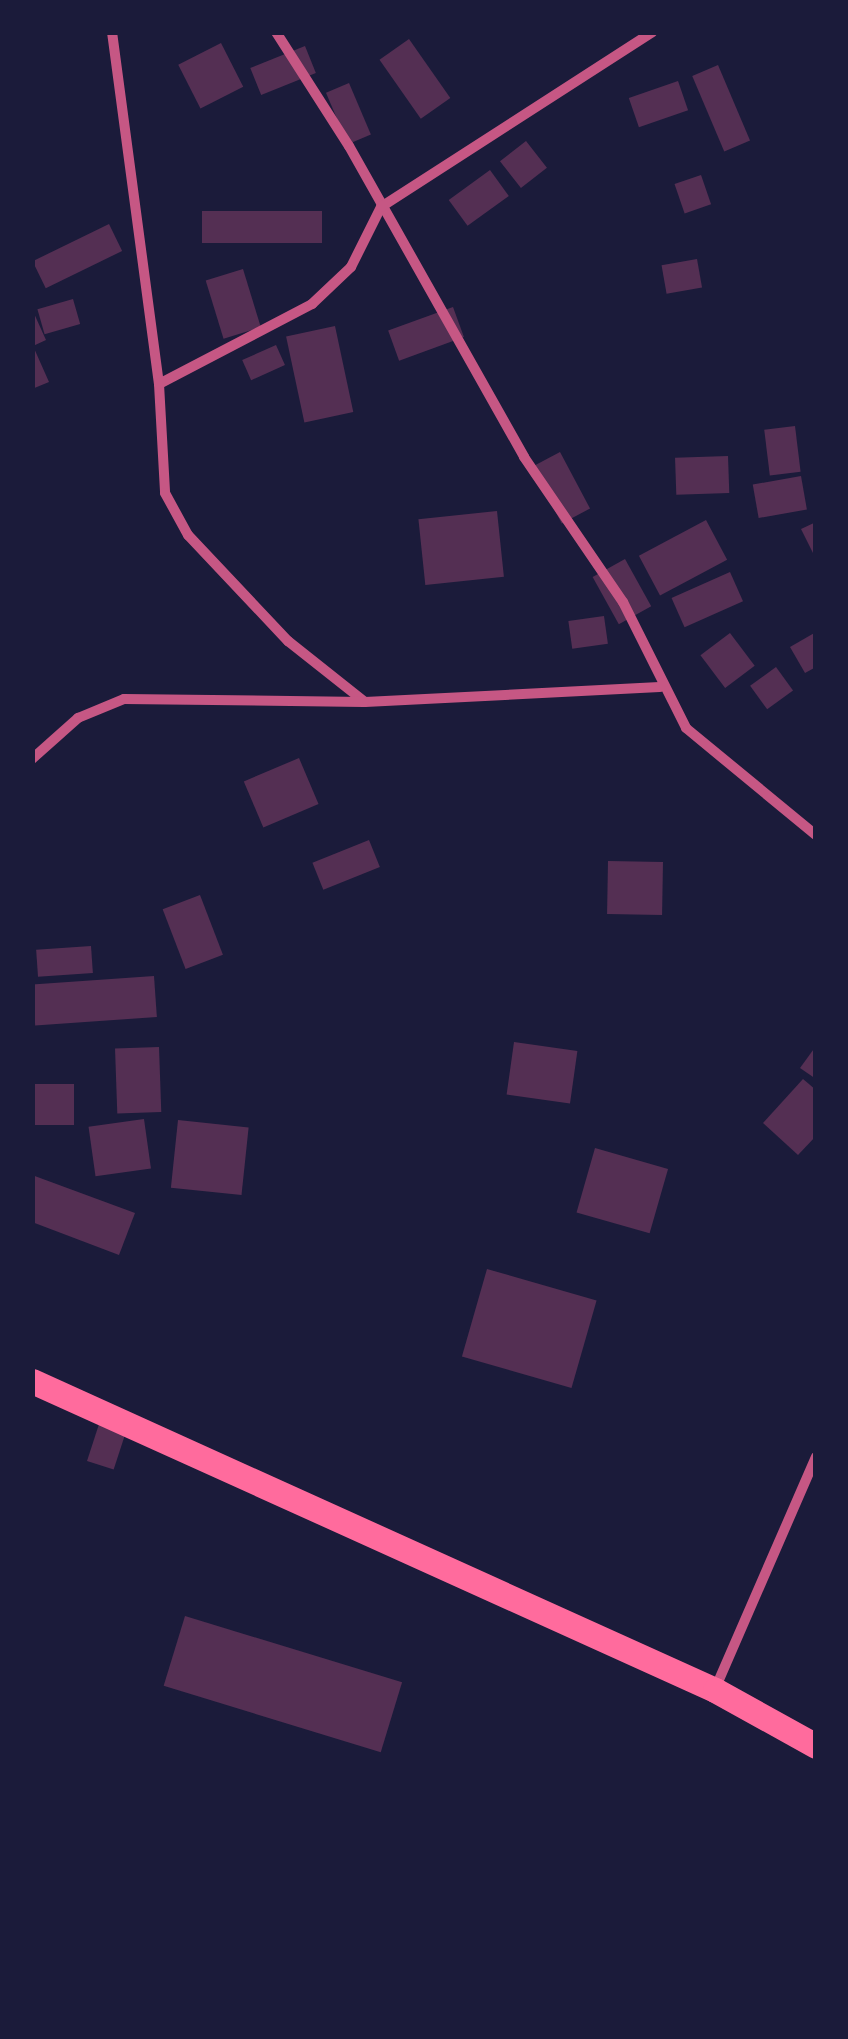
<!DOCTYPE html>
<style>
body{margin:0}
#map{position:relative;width:848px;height:2039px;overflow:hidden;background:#1b1b3a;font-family:Inter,sans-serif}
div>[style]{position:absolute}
.building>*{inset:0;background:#542f53;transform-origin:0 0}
.minor>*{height:10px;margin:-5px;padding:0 5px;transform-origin:5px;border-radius:5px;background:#c65784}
.primary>*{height:25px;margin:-12.5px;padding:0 12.5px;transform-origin:12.5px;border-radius:12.5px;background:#ff6b9d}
span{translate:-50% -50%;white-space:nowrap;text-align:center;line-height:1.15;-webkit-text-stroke:9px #1b1b3a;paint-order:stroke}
.frame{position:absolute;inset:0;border:35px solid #1b1b3a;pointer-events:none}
</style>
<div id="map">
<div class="building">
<i style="left:409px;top:39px;width:72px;height:36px;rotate:55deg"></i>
<i style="left:221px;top:43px;width:49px;height:48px;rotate:63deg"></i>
<i style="left:305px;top:46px;width:29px;height:59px;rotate:68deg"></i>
<i style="left:718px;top:65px;width:82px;height:28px;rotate:67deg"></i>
<i style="left:678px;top:81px;width:31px;height:52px;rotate:71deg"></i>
<i style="left:349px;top:83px;width:56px;height:25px;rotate:67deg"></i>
<i style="left:526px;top:141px;width:34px;height:33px;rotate:52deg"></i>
<i style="left:490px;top:170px;width:32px;height:51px;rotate:54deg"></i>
<i style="left:701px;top:175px;width:31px;height:28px;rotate:71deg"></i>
<i style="left:322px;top:211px;width:32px;height:120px;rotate:90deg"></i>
<i style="left:109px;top:224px;width:30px;height:85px;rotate:64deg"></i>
<i style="left:697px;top:259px;width:29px;height:36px;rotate:80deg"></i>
<i style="left:243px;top:269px;width:61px;height:39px;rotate:73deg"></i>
<i style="left:73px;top:299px;width:26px;height:37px;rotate:74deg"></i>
<i style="left:453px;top:307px;width:32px;height:69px;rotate:70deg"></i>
<i style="clip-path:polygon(32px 309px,46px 340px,33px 346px,49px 382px,32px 389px)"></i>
<i style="left:335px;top:326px;width:88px;height:50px;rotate:78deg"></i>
<i style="left:276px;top:345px;width:22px;height:37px;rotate:66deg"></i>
<i style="left:795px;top:426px;width:46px;height:31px;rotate:83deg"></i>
<i style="left:560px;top:452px;width:64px;height:32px;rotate:62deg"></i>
<i style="left:728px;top:456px;width:37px;height:53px;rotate:88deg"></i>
<i style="left:801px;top:476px;width:34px;height:49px;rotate:80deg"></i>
<i style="left:497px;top:511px;width:66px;height:79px;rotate:84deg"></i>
<i style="left:706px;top:520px;width:45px;height:76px;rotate:62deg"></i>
<i style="clip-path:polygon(816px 522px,816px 559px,801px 529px)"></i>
<i style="left:625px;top:559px;width:54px;height:37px;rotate:61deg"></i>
<i style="left:730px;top:572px;width:32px;height:64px;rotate:66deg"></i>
<i style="left:604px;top:616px;width:28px;height:36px;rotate:82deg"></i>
<i style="clip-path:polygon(816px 632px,816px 667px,805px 673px,790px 647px)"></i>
<i style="left:730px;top:633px;width:41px;height:37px;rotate:53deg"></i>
<i style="left:776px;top:667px;width:29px;height:32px;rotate:54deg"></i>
<i style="left:299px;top:758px;width:50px;height:60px;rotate:67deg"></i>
<i style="left:369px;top:840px;width:29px;height:61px;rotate:68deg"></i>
<i style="left:608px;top:861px;width:55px;height:53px;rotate:1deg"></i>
<i style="left:200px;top:895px;width:64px;height:40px;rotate:69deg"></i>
<i style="left:91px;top:946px;width:27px;height:55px;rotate:86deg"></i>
<i style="left:154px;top:976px;width:41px;height:122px;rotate:86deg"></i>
<i style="left:514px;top:1042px;width:64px;height:53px;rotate:8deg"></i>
<i style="clip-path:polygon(816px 1046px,816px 1079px,800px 1068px)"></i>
<i style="left:159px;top:1047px;width:65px;height:44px;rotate:88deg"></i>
<i style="clip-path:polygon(803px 1079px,816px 1090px,816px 1136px,798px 1155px,763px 1123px)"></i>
<i style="left:32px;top:1084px;width:42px;height:41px"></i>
<i style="left:144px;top:1119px;width:50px;height:56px;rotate:82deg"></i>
<i style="left:178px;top:1120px;width:71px;height:68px;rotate:6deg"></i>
<i style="left:595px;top:1148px;width:76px;height:67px;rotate:16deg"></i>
<i style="clip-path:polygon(32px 1175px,135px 1213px,119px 1255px,32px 1222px)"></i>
<i style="left:487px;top:1269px;width:114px;height:91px;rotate:16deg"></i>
<i style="left:100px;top:1421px;width:28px;height:42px;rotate:18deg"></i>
<i style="left:185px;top:1616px;width:227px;height:73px;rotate:17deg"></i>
</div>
<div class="minor">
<i style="left:112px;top:32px;width:355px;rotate:82.4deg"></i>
<i style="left:159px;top:384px;width:109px;rotate:86.8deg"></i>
<i style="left:165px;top:493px;width:48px;rotate:61.3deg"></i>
<i style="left:188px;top:535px;width:146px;rotate:46.7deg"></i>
<i style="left:288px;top:641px;width:98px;rotate:38.4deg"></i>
<i style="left:365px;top:702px;width:295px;rotate:-2.9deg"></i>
<i style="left:276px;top:32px;width:135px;rotate:57.4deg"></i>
<i style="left:349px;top:146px;width:357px;rotate:60.6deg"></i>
<i style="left:524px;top:457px;width:176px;rotate:55.7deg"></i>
<i style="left:623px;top:602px;width:141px;rotate:63.4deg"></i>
<i style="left:686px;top:728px;width:168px;rotate:39.5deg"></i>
<i style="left:159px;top:384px;width:173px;rotate:-27.6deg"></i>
<i style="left:312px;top:304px;width:54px;rotate:-43.5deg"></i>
<i style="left:351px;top:267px;width:67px;rotate:-63.4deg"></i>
<i style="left:381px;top:207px;width:323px;rotate:-32.8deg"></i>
<i style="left:32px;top:759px;width:62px;rotate:-41.7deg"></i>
<i style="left:78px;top:718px;width:50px;rotate:-22.4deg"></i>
<i style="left:124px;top:699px;width:240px;rotate:0.7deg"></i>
<i style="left:715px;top:1689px;width:253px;rotate:-66.5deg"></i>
</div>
<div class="primary">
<i style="left:32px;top:1381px;width:750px;rotate:24.34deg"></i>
<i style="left:715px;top:1690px;width:115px;rotate:29deg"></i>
</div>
<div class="frame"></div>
</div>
